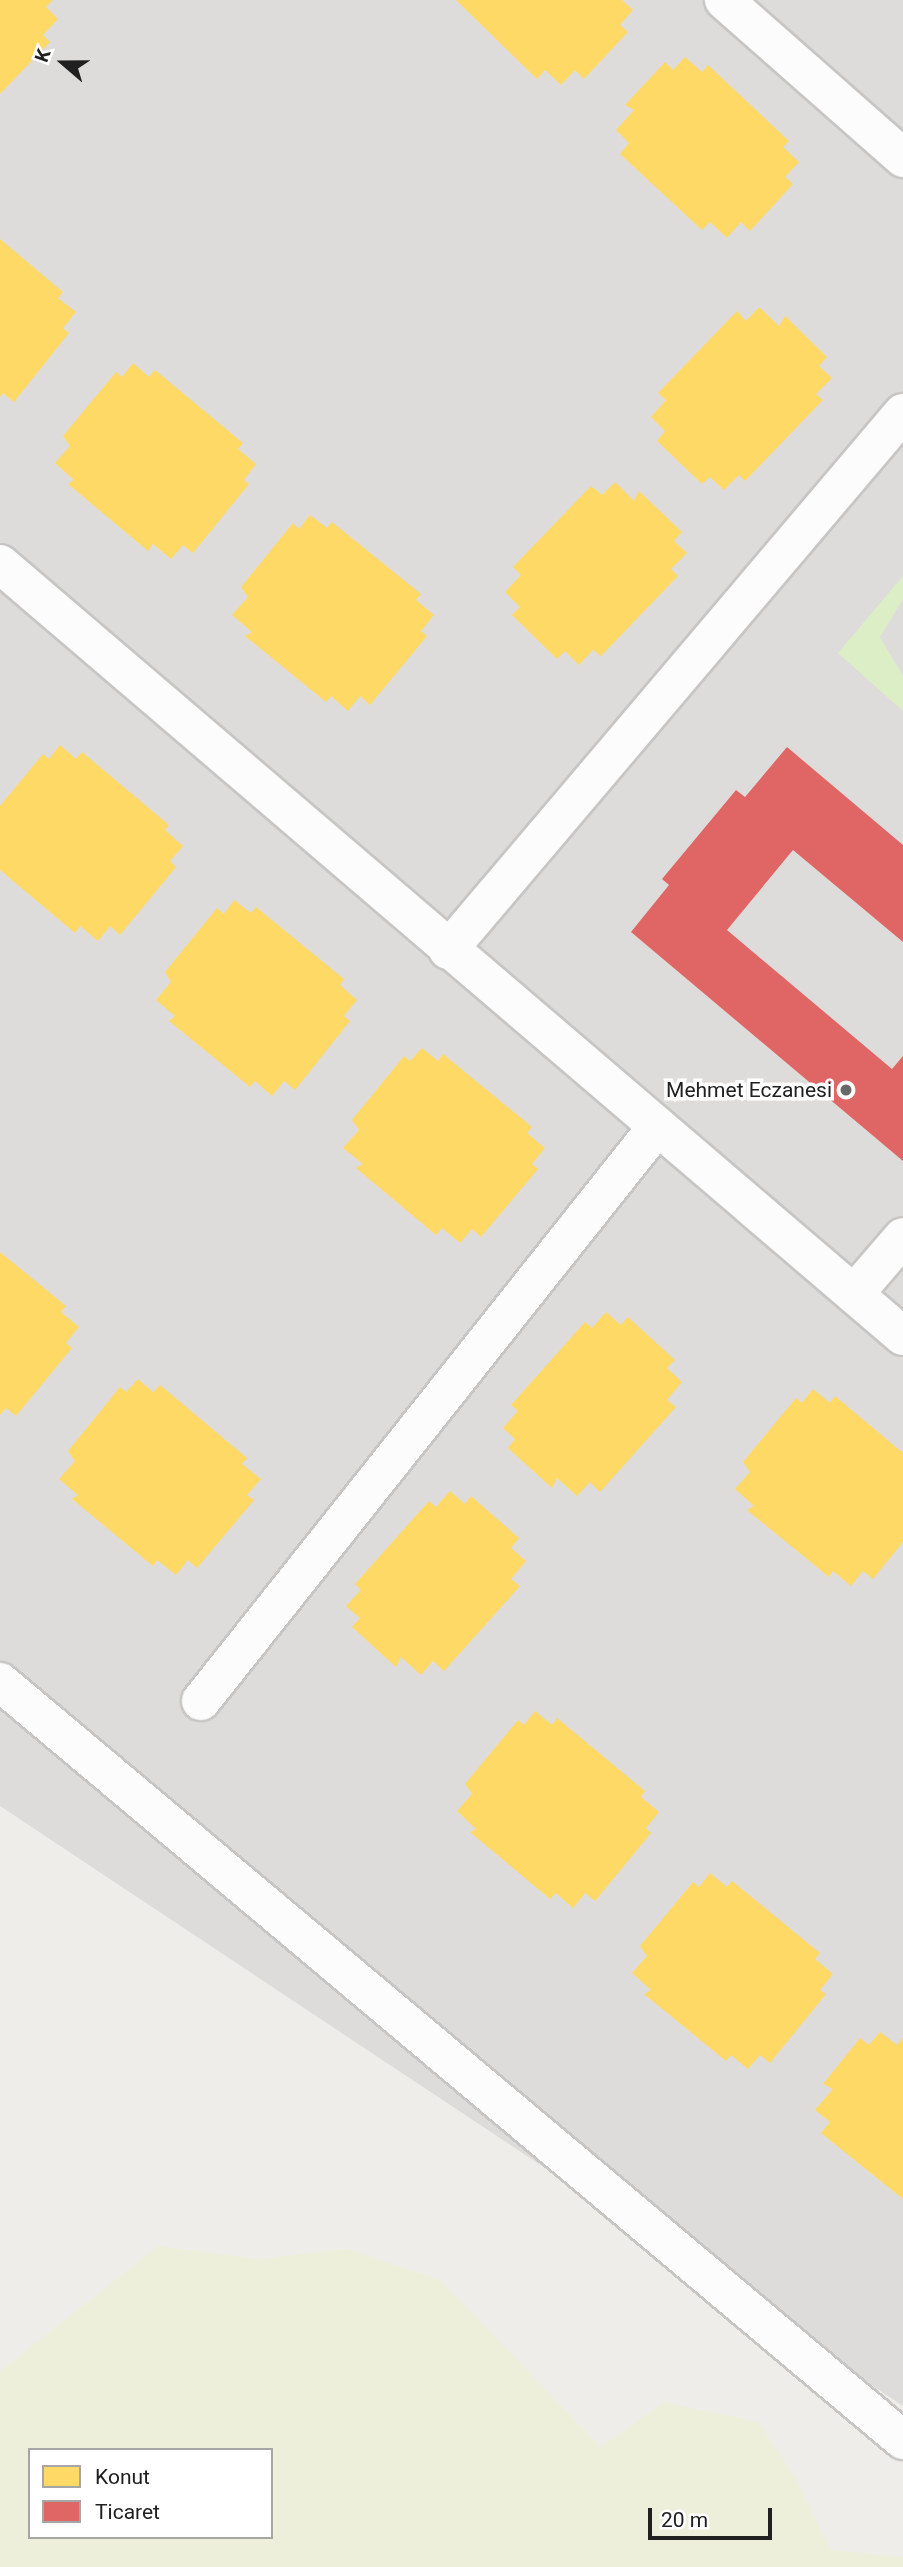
<!DOCTYPE html>
<style>
body{margin:0}
#map{position:relative;width:903px;height:2567px;overflow:hidden;background:#efede9;font-family:Roboto,sans-serif}
div>[style]{position:absolute}
.residential>*{inset:0;background:#dedcda}
.farmland>*{inset:0;background:#eeefdb}
.grass>*{inset:0;background:#dbeec6}
.homes>*{inset:0;background:#ffd966}
.shops>*{inset:0;background:#e06666}
.roads{filter:drop-shadow(2px 0 #c7c6c5) drop-shadow(-2px 0 #c7c6c5) drop-shadow(0 2px #c7c6c5) drop-shadow(0 -2px #c7c6c5)}
.minor>*{height:38px;margin:-19px;padding:0 19px;transform-origin:19px;border-radius:19px;background:#fdfcfc}
.dots>*{width:19px;height:19px;translate:-50% -50%;box-sizing:border-box;border:4px solid #fff;border-radius:50%}
span{translate:-50% -50%;white-space:nowrap;text-align:center;line-height:1.15;-webkit-text-stroke:7px #fff;paint-order:stroke}
.poi-label{font-size:21px;color:#202020}
.right{translate:-100% -50%;text-align:right}
.legend{position:absolute;left:28px;top:2448px;width:245px;height:91px;box-sizing:border-box;background:#fff;border:2px solid #a6a6a6;margin:0;padding:9px 12px;list-style:none;font-size:21px;color:#202020}
.legend li{display:flex;align-items:center;gap:14px;height:35px}
.legend b{width:35px;border:2px solid #a6a6a6}
.north{position:absolute;left:28px;top:28px;width:70px;height:70px;-webkit-text-stroke:5px #fff;paint-order:stroke;rotate:290deg;font-size:19px;font-weight:700;line-height:28px;text-align:center;color:#202020}
.north::after{content:'';display:block;margin:auto;width:24px;height:32px;background:#202020;clip-path:polygon(50% 0,100% 100%,50% 72%,0 100%)}
.scale{position:absolute;left:648px;top:2508px;width:124px;height:32px;box-sizing:border-box;border:4px solid #202020;border-top:0;padding-left:9px;font-size:21px;line-height:24px;white-space:nowrap;color:#202020;-webkit-text-stroke:5px #fff;paint-order:stroke}
</style>
<div id="map">
<div class="residential">
<i style="clip-path:polygon(0 0,903px 0,903px 2406px,0 1806px)"></i>
</div>
<div class="farmland">
<i style="clip-path:polygon(evenodd,158px 2246px,257px 2259px,348px 2249px,440px 2280px,601px 2447px,664px 2402px,758px 2422px,795px 2477px,831px 2550px,903px 2557px,903px 2567px,0 2567px,0 2371px,158px 2246px,30px 2450px,271px 2450px,271px 2537px,30px 2537px,30px 2450px)"></i>
</div>
<div class="grass">
<i style="clip-path:polygon(903px 576px,903px 599px,880px 637px,903px 676px,903px 711px,838px 653px)"></i>
</div>
<div class="homes">
<i style="clip-path:polygon(0 0,53px 0,46px 7px,58px 19px,43px 35px,50px 42px,0 94px)"></i>
<i style="clip-path:polygon(456px 0,622px 0,633px 10px,620px 25px,628px 32px,584px 79px,575px 70px,561px 85px,545px 70px,537px 79px)"></i>
<i style="clip-path:polygon(685px 57px,702px 72px,708px 65px,789px 141px,783px 147px,799px 162px,785px 177px,793px 184px,750px 231px,741px 222px,727px 238px,710px 222px,702px 230px,620px 154px,629px 143px,616px 130px,634px 110px,625px 105px,665px 62px,673px 70px)"></i>
<i style="clip-path:polygon(0 239px,63px 292px,58px 298px,76px 312px,63px 328px,69px 333px,14px 402px,3px 393px,0 397px)"></i>
<i style="clip-path:polygon(759px 307px,779px 326px,785px 316px,827px 357px,819px 366px,832px 378px,816px 394px,823px 400px,745px 481px,739px 475px,724px 490px,710px 477px,702px 484px,657px 441px,665px 431px,651px 417px,666px 400px,658px 393px,737px 311px,746px 321px)"></i>
<i style="clip-path:polygon(133px 363px,149px 377px,155px 370px,243px 443px,238px 449px,256px 464px,244px 480px,249px 484px,193px 553px,183px 545px,171px 559px,153px 544px,148px 551px,68px 484px,74px 480px,55px 463px,70px 446px,63px 436px,116px 372px,122px 377px)"></i>
<i style="clip-path:polygon(615px 482px,634px 501px,639px 491px,682px 532px,674px 541px,687px 553px,671px 569px,678px 576px,601px 656px,593px 650px,579px 665px,565px 651px,557px 659px,512px 615px,520px 607px,505px 592px,521px 575px,513px 567px,591px 486px,602px 495px)"></i>
<i style="clip-path:polygon(310px 515px,327px 528px,332px 522px,421px 594px,416px 600px,434px 615px,421px 631px,427px 636px,370px 705px,360px 696px,348px 711px,331px 696px,326px 702px,245px 636px,252px 632px,232px 615px,248px 597px,241px 587px,293px 523px,299px 529px)"></i>
<i style="clip-path:polygon(60px 745px,76px 759px,82px 752px,169px 825px,165px 830px,183px 846px,170px 861px,176px 867px,120px 935px,110px 926px,98px 941px,80px 926px,75px 933px,0 870px,0 806px,43px 754px,49px 759px)"></i>
<i style="clip-path:polygon(234px 900px,251px 913px,256px 907px,344px 979px,340px 985px,357px 1000px,344px 1016px,350px 1021px,295px 1090px,284px 1081px,272px 1096px,255px 1081px,250px 1087px,169px 1021px,175px 1016px,156px 1000px,171px 982px,165px 972px,217px 908px,224px 914px)"></i>
<i style="clip-path:polygon(422px 1048px,438px 1061px,443px 1054px,532px 1127px,527px 1133px,545px 1148px,532px 1164px,538px 1169px,481px 1237px,472px 1229px,460px 1243px,442px 1228px,436px 1235px,356px 1168px,363px 1164px,343px 1148px,359px 1130px,352px 1120px,404px 1056px,410px 1061px)"></i>
<i style="clip-path:polygon(0 1252px,66px 1306px,61px 1312px,79px 1327px,66px 1343px,72px 1348px,16px 1416px,6px 1408px,0 1415px)"></i>
<i style="clip-path:polygon(606px 1312px,621px 1325px,628px 1317px,675px 1360px,667px 1368px,682px 1382px,667px 1400px,676px 1407px,600px 1492px,590px 1482px,577px 1496px,557px 1478px,552px 1488px,508px 1448px,515px 1439px,503px 1428px,518px 1411px,511px 1405px,585px 1322px,592px 1328px)"></i>
<i style="clip-path:polygon(138px 1379px,153px 1392px,160px 1385px,247px 1458px,242px 1464px,261px 1479px,247px 1495px,254px 1500px,197px 1568px,188px 1560px,176px 1575px,157px 1560px,153px 1566px,72px 1499px,78px 1495px,59px 1479px,75px 1461px,68px 1451px,120px 1387px,126px 1392px)"></i>
<i style="clip-path:polygon(813px 1389px,830px 1403px,835px 1396px,903px 1453px,903px 1542px,873px 1579px,863px 1571px,851px 1586px,833px 1571px,829px 1577px,747px 1510px,754px 1506px,735px 1489px,750px 1472px,743px 1462px,796px 1398px,802px 1403px)"></i>
<i style="clip-path:polygon(450px 1491px,465px 1504px,471px 1496px,519px 1538px,511px 1548px,526px 1561px,511px 1579px,520px 1586px,444px 1671px,433px 1661px,421px 1675px,401px 1657px,396px 1667px,352px 1627px,360px 1618px,346px 1606px,361px 1590px,355px 1584px,429px 1501px,436px 1507px)"></i>
<i style="clip-path:polygon(535px 1711px,552px 1725px,557px 1718px,645px 1791px,641px 1797px,659px 1812px,646px 1828px,651px 1833px,595px 1901px,585px 1893px,573px 1908px,556px 1893px,550px 1899px,470px 1832px,476px 1829px,457px 1811px,472px 1794px,465px 1784px,518px 1720px,524px 1725px)"></i>
<i style="clip-path:polygon(710px 1873px,727px 1887px,732px 1881px,820px 1953px,815px 1959px,833px 1974px,820px 1990px,826px 1994px,770px 2063px,760px 2055px,748px 2069px,731px 2055px,726px 2061px,644px 1994px,651px 1990px,632px 1973px,647px 1956px,640px 1946px,693px 1882px,699px 1887px)"></i>
<i style="clip-path:polygon(880px 2032px,897px 2045px,903px 2038px,903px 2199px,821px 2133px,830px 2122px,815px 2110px,833px 2089px,823px 2084px,860px 2038px,869px 2045px)"></i>
</div>
<div class="shops">
<i style="clip-path:polygon(787px 747px,903px 845px,903px 942px,793px 850px,727px 930px,892px 1069px,903px 1056px,903px 1161px,631px 932px,669px 885px,662px 879px,736px 790px,745px 797px)"></i>
</div>
<div class="roads">
<div class="minor">
<i style="left:724px;top:0;width:239px;rotate:41.4deg"></i>
<i style="left:0;top:564px;width:1188px;rotate:40.53deg"></i>
<i style="left:448px;top:950px;width:704px;rotate:-49.73deg"></i>
<i style="left:854px;top:1294px;width:75px;rotate:-49.3deg"></i>
<i style="left:0;top:1682px;width:1179px;rotate:40.01deg"></i>
<i style="left:201px;top:1701px;width:733px;rotate:-51.54deg"></i>
</div>
</div>
<div class="dots">
<i style="left:846px;top:1090px;background:#686866"></i>
</div>
<div class="poi-label">
<span class="right" style="left:832px;top:1090px">Mehmet Eczanesi</span>
</div>
<ul class="legend">
<li><b style="height:19px;background:#ffd966"></b>Konut</li>
<li><b style="height:19px;background:#e06666"></b>Ticaret</li>
</ul>
<div class="north">K</div>
<div class="scale">20 m</div>
</div>
